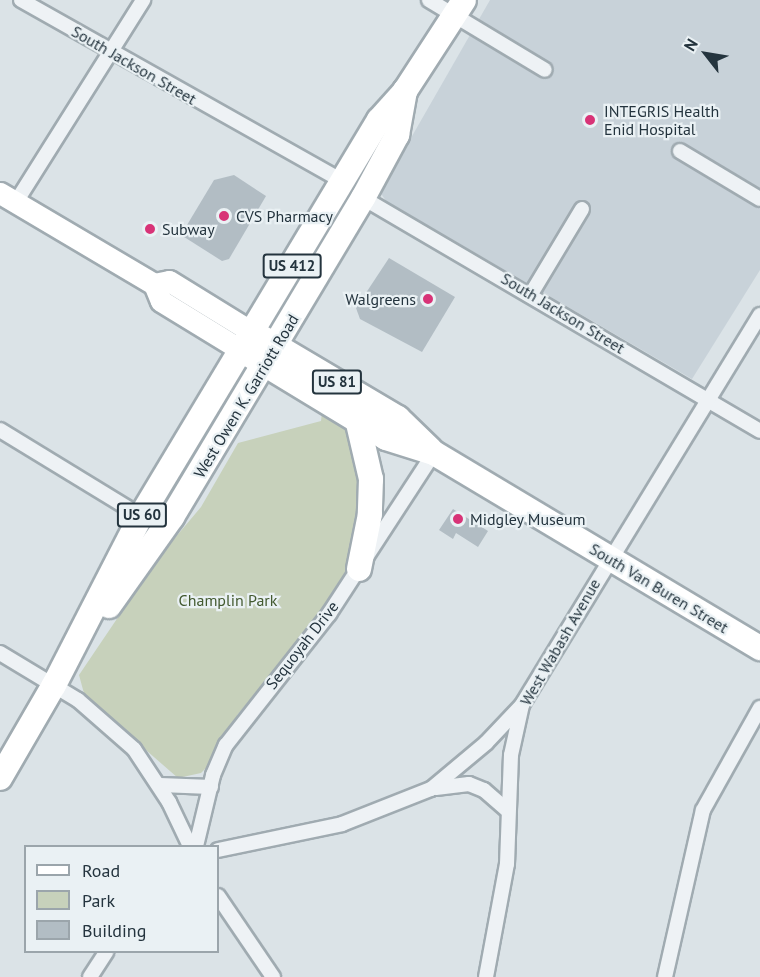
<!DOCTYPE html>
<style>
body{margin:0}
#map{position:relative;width:760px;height:977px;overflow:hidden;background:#dbe3e7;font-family:"PT Sans",sans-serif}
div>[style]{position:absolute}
.built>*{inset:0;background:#c8d2d9}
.green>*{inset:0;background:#c7d1bb}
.building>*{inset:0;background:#b2bdc4}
.roads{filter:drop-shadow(2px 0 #a0abb1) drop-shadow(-2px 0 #a0abb1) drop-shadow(0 2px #a0abb1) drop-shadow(0 -2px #a0abb1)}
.street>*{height:14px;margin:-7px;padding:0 7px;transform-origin:7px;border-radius:7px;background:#eef2f5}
.primary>*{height:21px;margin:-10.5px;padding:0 10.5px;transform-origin:10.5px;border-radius:10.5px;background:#fff}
.highway>*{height:24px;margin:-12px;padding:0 12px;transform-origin:12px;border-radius:12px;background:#fff}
.dots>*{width:16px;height:16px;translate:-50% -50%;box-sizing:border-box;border:3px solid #eaf1f4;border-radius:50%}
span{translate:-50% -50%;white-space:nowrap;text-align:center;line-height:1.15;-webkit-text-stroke:4.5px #eaf1f4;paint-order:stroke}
.shield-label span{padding:2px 4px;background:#eaf1f4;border:2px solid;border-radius:4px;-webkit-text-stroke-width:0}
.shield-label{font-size:15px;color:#24343e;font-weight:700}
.street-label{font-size:16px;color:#24343e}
.poi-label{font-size:16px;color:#24343e}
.left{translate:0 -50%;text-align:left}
.right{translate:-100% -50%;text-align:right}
.park-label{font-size:16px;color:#435a30}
.legend{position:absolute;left:24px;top:845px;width:195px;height:108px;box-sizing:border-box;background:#eaf1f4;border:2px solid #9ba5ab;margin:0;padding:8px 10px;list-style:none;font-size:18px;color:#24343e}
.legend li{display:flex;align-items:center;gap:12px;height:30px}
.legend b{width:30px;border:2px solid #9ba5ab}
.north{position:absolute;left:676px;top:24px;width:60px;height:60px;-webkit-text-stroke:4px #eaf1f4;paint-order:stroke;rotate:301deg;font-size:16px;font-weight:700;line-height:24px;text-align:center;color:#24343e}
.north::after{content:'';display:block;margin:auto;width:21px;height:27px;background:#24343e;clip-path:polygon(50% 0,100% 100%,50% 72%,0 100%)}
</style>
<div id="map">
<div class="built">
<i style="clip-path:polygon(490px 0,760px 0,760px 270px,692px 379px,386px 201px,380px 192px)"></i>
</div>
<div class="green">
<i style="clip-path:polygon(322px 412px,354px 431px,361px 456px,356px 546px,345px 576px,323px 612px,238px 714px,209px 765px,201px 773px,178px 778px,85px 697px,79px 675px,158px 558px,201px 507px,238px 443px,321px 421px)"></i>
</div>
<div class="building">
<i style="clip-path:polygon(234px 175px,266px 196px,229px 259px,222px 261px,181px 235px,214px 180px)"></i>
<i style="clip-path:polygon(389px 258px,455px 297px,422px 352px,360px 319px,356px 308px)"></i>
<i style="clip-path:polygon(453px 509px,488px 531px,478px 547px,456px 533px,453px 539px,439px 530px)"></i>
</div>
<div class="roads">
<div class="street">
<i style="left:21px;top:0;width:369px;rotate:29.4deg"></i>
<i style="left:429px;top:0;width:135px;rotate:31.1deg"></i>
<i style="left:680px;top:151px;width:93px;rotate:31deg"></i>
<i style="left:363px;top:198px;width:460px;rotate:30.4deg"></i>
<i style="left:16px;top:202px;width:239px;rotate:-57.8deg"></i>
<i style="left:531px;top:294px;width:99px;rotate:-59deg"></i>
<i style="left:0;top:430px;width:165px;rotate:31.4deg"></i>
<i style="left:0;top:653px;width:91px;rotate:31.1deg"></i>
<i style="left:78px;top:700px;width:74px;rotate:41.2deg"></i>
<i style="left:134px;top:749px;width:64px;rotate:56.6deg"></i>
<i style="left:169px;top:802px;width:49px;rotate:64.5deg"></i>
<i style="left:160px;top:785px;width:51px;rotate:2.2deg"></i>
<i style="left:436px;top:788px;width:33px;rotate:-7deg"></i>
<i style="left:469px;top:784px;width:16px;rotate:22deg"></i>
<i style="left:484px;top:790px;width:32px;rotate:41deg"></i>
<i style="left:196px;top:846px;width:73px;rotate:-76.5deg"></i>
<i style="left:213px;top:775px;width:33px;rotate:-67deg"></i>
<i style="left:226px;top:745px;width:167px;rotate:-51.8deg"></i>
<i style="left:329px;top:614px;width:192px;rotate:-56.9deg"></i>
<i style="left:218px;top:850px;width:127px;rotate:-11.8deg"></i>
<i style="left:342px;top:824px;width:96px;rotate:-21.5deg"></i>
<i style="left:431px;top:789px;width:72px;rotate:-39.9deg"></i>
<i style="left:486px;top:743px;width:51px;rotate:-46.6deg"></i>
<i style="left:218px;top:896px;width:98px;rotate:55.8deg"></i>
<i style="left:90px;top:977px;width:30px;rotate:-57deg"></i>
<i style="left:486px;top:977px;width:115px;rotate:-79.5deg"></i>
<i style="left:507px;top:864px;width:109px;rotate:-87.9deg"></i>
<i style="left:511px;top:755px;width:51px;rotate:-77.6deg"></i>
<i style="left:522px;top:705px;width:457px;rotate:-58.6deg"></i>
<i style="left:665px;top:977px;width:171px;rotate:-77.2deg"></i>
<i style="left:703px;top:810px;width:117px;rotate:-60.8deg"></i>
</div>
<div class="primary">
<i style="left:0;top:193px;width:179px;rotate:30.6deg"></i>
<i style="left:154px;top:284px;width:18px;rotate:68deg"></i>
<i style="left:161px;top:301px;width:94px;rotate:31.5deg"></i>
<i style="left:154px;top:284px;width:15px;rotate:-11deg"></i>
<i style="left:169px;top:281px;width:97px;rotate:31.6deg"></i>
</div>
<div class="highway">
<i style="left:263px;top:338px;width:157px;rotate:30.7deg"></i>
<i style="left:398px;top:418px;width:45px;rotate:44.1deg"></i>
<i style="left:251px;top:356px;width:158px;rotate:31.3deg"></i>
<i style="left:386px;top:438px;width:50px;rotate:17.4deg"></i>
<i style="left:434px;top:453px;width:380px;rotate:30.9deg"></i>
<i style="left:357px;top:419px;width:62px;rotate:76.9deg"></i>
<i style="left:371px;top:479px;width:35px;rotate:92deg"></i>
<i style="left:370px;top:514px;width:56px;rotate:101.3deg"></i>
<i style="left:109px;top:606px;width:109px;rotate:-54.7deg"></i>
<i style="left:172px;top:517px;width:372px;rotate:-59.1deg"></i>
<i style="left:363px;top:198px;width:72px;rotate:-61.6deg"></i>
<i style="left:397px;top:135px;width:45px;rotate:-79.7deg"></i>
<i style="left:0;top:778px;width:108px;rotate:-59.9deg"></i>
<i style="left:54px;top:685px;width:190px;rotate:-62.8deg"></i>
<i style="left:141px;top:516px;width:462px;rotate:-59deg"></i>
<i style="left:379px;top:120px;width:39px;rotate:-48deg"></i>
<i style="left:405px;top:91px;width:108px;rotate:-57deg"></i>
</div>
</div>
<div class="dots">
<i style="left:590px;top:120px;background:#d83377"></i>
<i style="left:224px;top:216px;background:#d83377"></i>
<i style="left:150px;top:229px;background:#d83377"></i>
<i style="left:428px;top:299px;background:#d83377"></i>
<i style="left:458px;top:519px;background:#d83377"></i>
</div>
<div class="shield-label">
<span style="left:292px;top:266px">US 412</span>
<span style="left:337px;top:382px">US 81</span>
<span style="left:142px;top:515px">US 60</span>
</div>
<div class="street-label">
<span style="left:134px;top:65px;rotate:30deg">South Jackson Street</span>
<span style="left:563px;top:313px;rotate:31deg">South Jackson Street</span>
<span style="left:246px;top:396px;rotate:-59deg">West Owen K. Garriott Road</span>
<span style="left:659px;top:588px;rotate:31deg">South Van Buren Street</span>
<span style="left:560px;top:642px;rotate:-60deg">West Wabash Avenue</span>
<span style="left:302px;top:645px;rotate:-52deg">Sequoyah Drive</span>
</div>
<div class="poi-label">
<span class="left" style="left:604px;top:120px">INTEGRIS Health<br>Enid Hospital</span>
<span class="left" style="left:236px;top:216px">CVS Pharmacy</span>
<span class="left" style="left:162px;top:229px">Subway</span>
<span class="right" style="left:416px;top:299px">Walgreens</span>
<span class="left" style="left:470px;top:519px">Midgley Museum</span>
</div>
<div class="park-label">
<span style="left:228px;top:600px">Champlin Park</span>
</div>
<ul class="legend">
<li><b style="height:8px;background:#fff"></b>Road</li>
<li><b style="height:16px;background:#c7d1bb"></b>Park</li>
<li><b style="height:16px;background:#b2bdc4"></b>Building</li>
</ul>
<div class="north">N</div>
</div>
